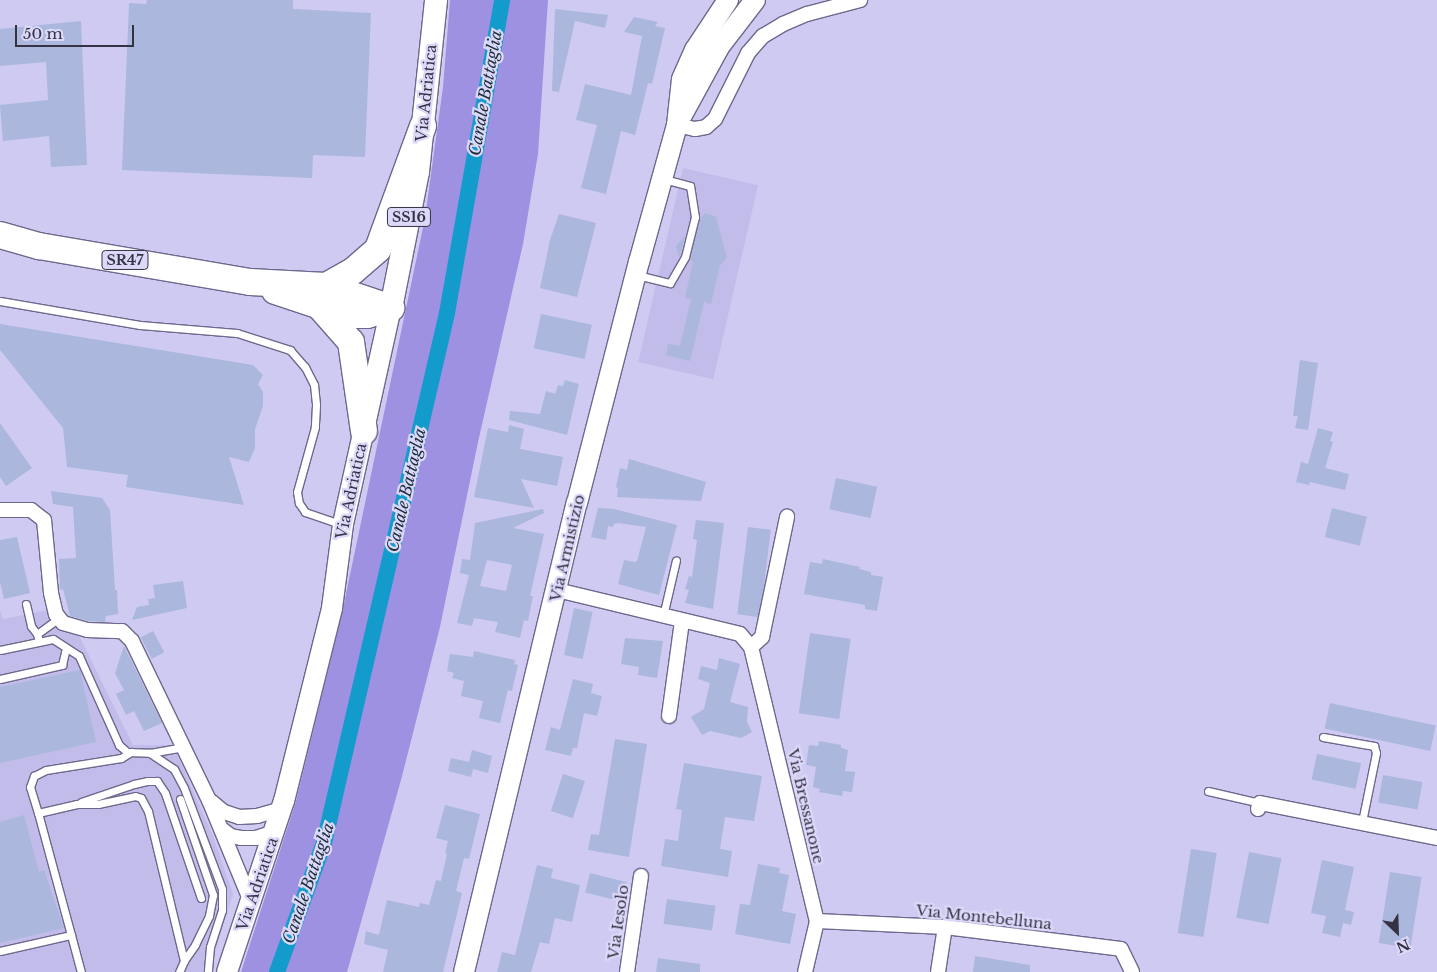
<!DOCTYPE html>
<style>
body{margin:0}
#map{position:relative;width:1437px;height:972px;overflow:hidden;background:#cfcaf2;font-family:"Libre Baskerville",serif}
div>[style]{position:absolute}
.built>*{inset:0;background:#c2bceb;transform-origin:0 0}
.green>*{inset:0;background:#9e91e1}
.canal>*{height:16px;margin:-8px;padding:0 8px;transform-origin:8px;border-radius:8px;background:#139bcc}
.building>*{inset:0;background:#abb7dd;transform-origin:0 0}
.roads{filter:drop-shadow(1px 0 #6d688c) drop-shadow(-1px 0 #6d688c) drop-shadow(0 1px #6d688c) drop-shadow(0 -1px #6d688c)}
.lane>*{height:7px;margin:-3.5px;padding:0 3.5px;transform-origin:3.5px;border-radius:3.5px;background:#fff}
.street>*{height:14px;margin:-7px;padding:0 7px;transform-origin:7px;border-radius:7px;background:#fff}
.secondary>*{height:20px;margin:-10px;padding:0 10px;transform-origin:10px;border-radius:10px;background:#fff}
.primary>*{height:22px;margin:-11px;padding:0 11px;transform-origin:11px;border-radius:11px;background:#fff}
.highway>*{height:26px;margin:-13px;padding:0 13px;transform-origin:13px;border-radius:13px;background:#fff}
span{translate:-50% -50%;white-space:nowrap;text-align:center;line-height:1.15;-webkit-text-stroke:4.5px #dcd8f9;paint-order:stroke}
.shield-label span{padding:1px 4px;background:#dcd8f9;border:1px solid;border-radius:4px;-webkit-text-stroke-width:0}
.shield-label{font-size:14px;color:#353343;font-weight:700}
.street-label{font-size:15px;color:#353343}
.water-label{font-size:16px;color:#182c36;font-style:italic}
.north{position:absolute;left:1372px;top:907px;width:50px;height:50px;-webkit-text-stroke:4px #dcd8f9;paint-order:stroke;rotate:156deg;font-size:14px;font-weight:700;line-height:20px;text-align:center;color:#353343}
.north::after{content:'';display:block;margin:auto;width:18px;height:22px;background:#353343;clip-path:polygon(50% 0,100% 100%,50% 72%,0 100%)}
.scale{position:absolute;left:15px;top:25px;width:119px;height:22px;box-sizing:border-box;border:2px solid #353343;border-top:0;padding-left:6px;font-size:15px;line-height:18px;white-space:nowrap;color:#353343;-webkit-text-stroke:4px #dcd8f9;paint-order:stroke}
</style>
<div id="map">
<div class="built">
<i style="left:683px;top:168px;width:77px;height:199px;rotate:13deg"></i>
<i style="clip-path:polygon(58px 608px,61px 613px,69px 615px,133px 745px,173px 745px,213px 836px,233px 894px,209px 972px,0 972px,0 610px,3px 619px)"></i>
</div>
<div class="green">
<i style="clip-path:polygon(450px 0,548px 0,538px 154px,523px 244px,478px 442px,440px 627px,401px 780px,347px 972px,241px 972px,296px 801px,343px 608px,425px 218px,443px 87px)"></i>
</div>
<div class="canal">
<i style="left:277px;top:972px;width:137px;rotate:-70deg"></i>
<i style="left:324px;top:843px;width:544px;rotate:-76.93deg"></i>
<i style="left:447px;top:313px;width:318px;rotate:-80deg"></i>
</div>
<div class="building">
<i style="clip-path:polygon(147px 0,293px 0,293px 9px,371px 13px,365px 157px,313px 155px,312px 178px,122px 170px,129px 3px,146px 4px)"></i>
<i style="clip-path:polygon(555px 9px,608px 15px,605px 28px,575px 21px,559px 92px,552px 91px)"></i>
<i style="clip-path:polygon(634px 17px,658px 22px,655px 26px,665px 28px,652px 84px,648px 83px,635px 135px,621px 131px,606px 194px,581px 188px,597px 125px,576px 120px,585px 84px,631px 95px,642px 36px,624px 32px)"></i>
<i style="clip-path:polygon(81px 21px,87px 165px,51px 167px,49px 136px,3px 141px,0 105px,48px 100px,46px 62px,0 66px,0 29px)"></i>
<i style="clip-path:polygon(705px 213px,716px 217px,727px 258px,720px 265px,711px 304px,704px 302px,690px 361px,666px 355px,668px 344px,680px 346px,691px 299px,685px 298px,693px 261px,689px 260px,700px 219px)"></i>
<i style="clip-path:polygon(559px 214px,596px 223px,577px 297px,540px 288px,550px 240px)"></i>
<i style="clip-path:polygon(685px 236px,680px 255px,679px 257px,676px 246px)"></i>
<i style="left:541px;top:314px;width:52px;height:35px;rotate:12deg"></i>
<i style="clip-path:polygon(0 324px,253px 365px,263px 375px,258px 384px,263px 392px,263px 406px,255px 429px,255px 448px,249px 462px,229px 457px,244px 505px,126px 487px,128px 475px,67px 467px,63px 428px,0 350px)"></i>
<i style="clip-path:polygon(1300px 360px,1318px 363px,1308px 430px,1295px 428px,1298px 416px,1293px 416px)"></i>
<i style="clip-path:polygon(565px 380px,579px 384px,567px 435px,509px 420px,510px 411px,540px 414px,546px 391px,555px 394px,558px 385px,563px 386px)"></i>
<i style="clip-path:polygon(0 423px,32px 468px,6px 486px,0 477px)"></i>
<i style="clip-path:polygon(509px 425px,524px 429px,520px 449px,563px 457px,557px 486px,521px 479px,534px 508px,474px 497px,488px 428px,508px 432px)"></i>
<i style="clip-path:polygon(1318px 428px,1333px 432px,1330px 441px,1333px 442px,1325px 468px,1349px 474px,1345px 490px,1310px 482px,1309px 485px,1296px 482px,1301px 462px,1308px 464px)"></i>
<i style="clip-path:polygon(629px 459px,706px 482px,701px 501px,617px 497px,618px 488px,616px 487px,620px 468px,627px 470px)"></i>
<i style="left:836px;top:478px;width:42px;height:32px;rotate:12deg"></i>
<i style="clip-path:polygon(51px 491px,102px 498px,110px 510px,115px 590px,117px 590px,118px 614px,106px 616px,105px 622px,88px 621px,70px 616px,63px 589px,60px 590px,59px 559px,76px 558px,73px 507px,53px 504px)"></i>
<i style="clip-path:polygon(598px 508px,614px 509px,677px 525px,659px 595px,618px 584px,624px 560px,635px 562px,637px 561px,646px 527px,618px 523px,614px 524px,613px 527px,608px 526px,606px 540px,591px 537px)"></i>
<i style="left:1332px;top:508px;width:36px;height:30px;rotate:14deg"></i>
<i style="clip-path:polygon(evenodd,543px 509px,544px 513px,513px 528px,544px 534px,530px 596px,533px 596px,528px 621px,524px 620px,520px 638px,495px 632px,498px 622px,474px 618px,472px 626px,457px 623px,469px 575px,460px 573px,462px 559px,470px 560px,475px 523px,543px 509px,487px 560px,512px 565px,506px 591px,480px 586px,487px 560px)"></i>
<i style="clip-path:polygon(696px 520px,724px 523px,713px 609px,685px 603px,689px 590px,685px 589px,689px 576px,692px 577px,697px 540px,693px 539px)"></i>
<i style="left:748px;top:527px;width:23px;height:88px;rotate:7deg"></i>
<i style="clip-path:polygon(17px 537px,30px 593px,4px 599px,0 582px,0 540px)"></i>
<i style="clip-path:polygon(823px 559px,860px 567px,859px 569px,871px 572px,871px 575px,883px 577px,877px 611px,865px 609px,865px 605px,804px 594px,810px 562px,822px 564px)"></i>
<i style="clip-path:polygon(183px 581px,187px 608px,132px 620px,137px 607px,149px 605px,148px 599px,155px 598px,153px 585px)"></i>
<i style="left:574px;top:608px;width:19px;height:48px;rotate:12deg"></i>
<i style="left:153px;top:631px;width:24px;height:14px;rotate:62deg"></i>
<i style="left:810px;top:633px;width:41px;height:81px;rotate:8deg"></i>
<i style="clip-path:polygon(625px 638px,663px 641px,657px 678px,638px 675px,639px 667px,621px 664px)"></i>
<i style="clip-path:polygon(124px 646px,162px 723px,144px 731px,134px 711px,126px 715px,116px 694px,124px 690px,115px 673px)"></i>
<i style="clip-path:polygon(474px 651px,515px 660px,514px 664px,518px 665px,512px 691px,508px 690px,500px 723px,479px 718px,483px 701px,461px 696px,464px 681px,452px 678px,454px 673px,447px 671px,450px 654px,473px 657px)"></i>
<i style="clip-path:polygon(719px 658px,740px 664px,730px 702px,748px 707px,747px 722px,752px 732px,741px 738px,710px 731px,702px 735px,691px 717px,704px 709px,710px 683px,698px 679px,701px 666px,717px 670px)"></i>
<i style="clip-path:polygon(80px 670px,96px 742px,0 763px,0 687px)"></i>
<i style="clip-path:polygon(573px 679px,593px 684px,591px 693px,602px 696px,597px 716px,584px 713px,577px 748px,573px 748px,571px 756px,545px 750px,551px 727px,560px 730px)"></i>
<i style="left:1330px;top:703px;width:108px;height:26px;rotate:12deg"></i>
<i style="clip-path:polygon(615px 739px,647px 744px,629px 857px,588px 850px,591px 834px,599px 835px)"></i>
<i style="clip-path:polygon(819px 741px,841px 745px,841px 748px,848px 750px,845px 771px,855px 772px,852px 792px,843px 791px,842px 796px,819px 792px,820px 789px,813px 787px,816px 767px,806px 765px,809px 745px,818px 746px)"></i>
<i style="clip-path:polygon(472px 750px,492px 756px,488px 773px,473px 769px,471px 777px,448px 771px,451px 758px,469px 762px)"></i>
<i style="left:1317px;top:754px;width:45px;height:26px;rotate:12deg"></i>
<i style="clip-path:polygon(684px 763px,762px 776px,754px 821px,725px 817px,720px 849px,732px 851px,728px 877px,661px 866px,665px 839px,678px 841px,682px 810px,676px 809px)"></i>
<i style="left:563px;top:774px;width:23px;height:39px;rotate:18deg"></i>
<i style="left:1383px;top:775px;width:40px;height:28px;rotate:10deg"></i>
<i style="clip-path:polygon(445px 805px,480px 814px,469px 859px,464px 858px,456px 891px,462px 893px,443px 972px,383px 972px,388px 950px,364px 944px,366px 931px,379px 935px,387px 900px,419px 907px,420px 903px,429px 905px,436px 880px,441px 881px,447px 854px,445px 853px,448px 841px,436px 838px)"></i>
<i style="clip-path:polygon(24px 815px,39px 872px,44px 870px,64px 928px,0 943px,0 822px)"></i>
<i style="left:1191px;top:849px;width:26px;height:85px;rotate:9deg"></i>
<i style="left:1249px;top:852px;width:33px;height:67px;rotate:11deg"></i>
<i style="clip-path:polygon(1322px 860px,1354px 867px,1345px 910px,1354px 912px,1351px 925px,1343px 923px,1340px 937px,1322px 933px,1326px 916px,1311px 913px)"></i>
<i style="clip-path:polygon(758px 864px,780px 868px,779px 873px,789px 875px,782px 911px,796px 914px,790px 944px,735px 934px,740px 904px,750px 905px)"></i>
<i style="clip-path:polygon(537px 865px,553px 869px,551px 878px,580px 885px,572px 922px,555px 918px,549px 944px,540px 942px,531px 972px,497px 972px,502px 952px,515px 955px)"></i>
<i style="left:1390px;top:872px;width:32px;height:72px;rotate:9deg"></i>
<i style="left:590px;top:873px;width:38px;height:20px;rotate:14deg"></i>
<i style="left:667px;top:899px;width:49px;height:25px;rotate:8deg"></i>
<i style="clip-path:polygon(975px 956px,1030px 965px,1030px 972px,973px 972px)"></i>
<i style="clip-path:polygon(658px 958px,700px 964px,700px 972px,656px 972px)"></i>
</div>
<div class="roads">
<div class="lane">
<i style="left:637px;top:275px;width:34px;rotate:14deg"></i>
<i style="left:670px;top:283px;width:30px;rotate:-60deg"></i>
<i style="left:685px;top:257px;width:41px;rotate:-76deg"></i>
<i style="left:695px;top:217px;width:31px;rotate:-99deg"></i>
<i style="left:690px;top:186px;width:28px;rotate:-165deg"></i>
<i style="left:0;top:301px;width:142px;rotate:9.7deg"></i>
<i style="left:140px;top:325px;width:97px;rotate:4.7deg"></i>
<i style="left:237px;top:333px;width:56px;rotate:17.8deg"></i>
<i style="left:290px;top:350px;width:23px;rotate:49deg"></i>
<i style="left:305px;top:367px;width:20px;rotate:63deg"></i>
<i style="left:314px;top:385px;width:20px;rotate:84deg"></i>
<i style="left:316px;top:405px;width:22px;rotate:93deg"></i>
<i style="left:315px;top:427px;width:67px;rotate:105.5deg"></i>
<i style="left:297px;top:492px;width:11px;rotate:80deg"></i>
<i style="left:299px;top:503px;width:11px;rotate:56deg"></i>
<i style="left:305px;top:512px;width:37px;rotate:19deg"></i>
<i style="left:26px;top:604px;width:23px;rotate:77deg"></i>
<i style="left:31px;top:626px;width:10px;rotate:53deg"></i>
<i style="left:663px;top:616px;width:57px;rotate:-76.9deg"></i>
<i style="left:39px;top:641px;width:7px;rotate:-106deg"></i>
<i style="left:37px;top:634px;width:27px;rotate:-36deg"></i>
<i style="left:0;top:650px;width:54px;rotate:-11.7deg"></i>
<i style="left:53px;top:639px;width:31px;rotate:33deg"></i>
<i style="left:79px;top:656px;width:98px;rotate:65.8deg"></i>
<i style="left:119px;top:745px;width:11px;rotate:41deg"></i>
<i style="left:127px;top:752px;width:23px;rotate:2deg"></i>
<i style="left:150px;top:753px;width:36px;rotate:-10deg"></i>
<i style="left:0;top:679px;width:64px;rotate:-12.7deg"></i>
<i style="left:62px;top:665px;width:17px;rotate:-77deg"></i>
<i style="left:1323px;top:737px;width:52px;rotate:10deg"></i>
<i style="left:1374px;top:746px;width:7px;rotate:74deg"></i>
<i style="left:1376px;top:753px;width:70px;rotate:101.5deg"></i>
<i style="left:150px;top:753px;width:29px;rotate:34deg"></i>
<i style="left:174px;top:769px;width:21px;rotate:62deg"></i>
<i style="left:184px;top:788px;width:108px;rotate:69.4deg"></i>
<i style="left:222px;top:889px;width:21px;rotate:90deg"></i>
<i style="left:222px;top:910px;width:39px;rotate:108deg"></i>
<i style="left:210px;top:947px;width:25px;rotate:95deg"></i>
<i style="left:1208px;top:791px;width:53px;rotate:13deg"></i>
<i style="left:180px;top:799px;width:102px;rotate:71deg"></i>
<i style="left:213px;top:895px;width:21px;rotate:101deg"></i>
<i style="left:209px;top:916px;width:32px;rotate:116deg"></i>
<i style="left:195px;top:945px;width:19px;rotate:125deg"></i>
<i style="left:81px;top:802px;width:56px;rotate:-18.8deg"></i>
<i style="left:134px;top:784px;width:13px;rotate:-13deg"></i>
<i style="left:147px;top:781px;width:10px"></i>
<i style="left:157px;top:781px;width:14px;rotate:56deg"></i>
<i style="left:165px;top:793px;width:111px;rotate:71.1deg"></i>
<i style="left:38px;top:813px;width:27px;rotate:-107deg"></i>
<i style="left:30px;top:787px;width:12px;rotate:-70deg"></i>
<i style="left:34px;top:776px;width:13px;rotate:-27deg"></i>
<i style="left:46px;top:770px;width:76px;rotate:-9.1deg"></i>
<i style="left:121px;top:758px;width:12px;rotate:-31deg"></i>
<i style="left:71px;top:935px;width:38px;rotate:75deg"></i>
<i style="left:0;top:951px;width:73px;rotate:-12.7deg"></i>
<i style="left:71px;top:935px;width:126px;rotate:-105.1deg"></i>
<i style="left:38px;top:813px;width:40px;rotate:-13deg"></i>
<i style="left:77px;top:804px;width:21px"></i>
<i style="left:98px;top:804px;width:38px;rotate:-12deg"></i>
<i style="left:135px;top:796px;width:6px;rotate:18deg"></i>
<i style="left:141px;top:798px;width:15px;rotate:62deg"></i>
<i style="left:148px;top:811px;width:154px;rotate:76.5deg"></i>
<i style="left:184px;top:961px;width:12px;rotate:114deg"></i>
</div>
<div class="street">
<i style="left:677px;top:125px;width:18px;rotate:13deg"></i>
<i style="left:695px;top:129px;width:11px;rotate:-10deg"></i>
<i style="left:706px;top:127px;width:12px;rotate:-42deg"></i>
<i style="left:715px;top:119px;width:74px;rotate:-63.4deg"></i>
<i style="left:748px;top:53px;width:23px;rotate:-49deg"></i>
<i style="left:763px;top:36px;width:23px;rotate:-31deg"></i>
<i style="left:783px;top:24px;width:26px;rotate:-23deg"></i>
<i style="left:807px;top:14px;width:55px;rotate:-14.8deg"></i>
<i style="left:0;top:510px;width:31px"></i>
<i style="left:31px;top:510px;width:16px;rotate:38deg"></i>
<i style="left:44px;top:520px;width:73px;rotate:84.5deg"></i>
<i style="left:51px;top:593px;width:22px;rotate:77deg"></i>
<i style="left:56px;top:614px;width:11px;rotate:52deg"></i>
<i style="left:63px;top:623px;width:25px;rotate:16deg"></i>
<i style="left:87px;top:630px;width:35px;rotate:2deg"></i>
<i style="left:122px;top:631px;width:14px;rotate:45deg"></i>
<i style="left:132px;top:641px;width:177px;rotate:64.2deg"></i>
<i style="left:209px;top:800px;width:110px;rotate:67.6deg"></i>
<i style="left:557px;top:590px;width:188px;rotate:13.5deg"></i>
<i style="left:740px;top:634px;width:17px;rotate:50deg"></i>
<i style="left:751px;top:647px;width:282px;rotate:76.5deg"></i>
<i style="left:817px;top:921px;width:52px;rotate:103.2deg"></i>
<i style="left:751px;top:647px;width:15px;rotate:-42deg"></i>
<i style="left:762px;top:637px;width:123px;rotate:-78.2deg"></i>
<i style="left:669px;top:716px;width:96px;rotate:-82.2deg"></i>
<i style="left:212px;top:802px;width:16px;rotate:40deg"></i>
<i style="left:224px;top:812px;width:16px;rotate:18deg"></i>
<i style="left:239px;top:817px;width:18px;rotate:-3deg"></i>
<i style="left:257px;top:816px;width:25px;rotate:-16deg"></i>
<i style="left:1258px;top:809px;width:6px;rotate:-72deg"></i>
<i style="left:1260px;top:803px;width:180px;rotate:11.2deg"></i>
<i style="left:223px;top:830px;width:10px;rotate:37deg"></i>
<i style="left:231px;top:836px;width:10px;rotate:11deg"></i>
<i style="left:241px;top:838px;width:15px"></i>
<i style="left:256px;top:838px;width:19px;rotate:-18deg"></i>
<i style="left:817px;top:921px;width:128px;rotate:2.7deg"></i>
<i style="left:945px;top:927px;width:177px;rotate:7.1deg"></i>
<i style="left:1121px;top:949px;width:25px;rotate:64deg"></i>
<i style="left:627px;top:972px;width:97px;rotate:-81.7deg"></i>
<i style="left:938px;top:972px;width:46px;rotate:-81.2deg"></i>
</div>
<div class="secondary">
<i style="left:682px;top:115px;width:77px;rotate:-61.4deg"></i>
<i style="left:719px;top:47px;width:59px;rotate:-52.5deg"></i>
<i style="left:227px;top:972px;width:180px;rotate:-71.6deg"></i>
<i style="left:284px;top:801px;width:199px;rotate:-76deg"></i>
<i style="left:332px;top:608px;width:85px;rotate:-82.5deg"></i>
<i style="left:343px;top:524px;width:221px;rotate:-77.5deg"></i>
<i style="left:464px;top:972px;width:482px;rotate:-76.5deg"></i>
<i style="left:577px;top:503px;width:249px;rotate:-75.6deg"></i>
<i style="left:639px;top:262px;width:142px;rotate:-74.5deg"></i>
<i style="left:677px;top:125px;width:46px;rotate:-83.8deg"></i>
<i style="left:682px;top:79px;width:32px;rotate:-66deg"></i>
<i style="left:695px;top:50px;width:60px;rotate:-56.6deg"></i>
</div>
<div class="primary">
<i style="left:391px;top:308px;width:139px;rotate:-78.8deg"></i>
<i style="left:418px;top:172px;width:173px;rotate:-84deg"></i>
</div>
<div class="highway">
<i style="left:0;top:235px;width:41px;rotate:15.8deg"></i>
<i style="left:39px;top:246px;width:214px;rotate:9.7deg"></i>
<i style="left:250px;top:282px;width:76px;rotate:3deg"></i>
<i style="left:326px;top:286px;width:69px;rotate:18.7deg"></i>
<i style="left:326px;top:286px;width:31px;rotate:-29deg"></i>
<i style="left:353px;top:271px;width:33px;rotate:-41deg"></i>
<i style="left:378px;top:249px;width:131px;rotate:-69.9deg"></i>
<i style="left:275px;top:291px;width:76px;rotate:18.4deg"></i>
<i style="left:347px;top:315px;width:20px"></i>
<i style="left:367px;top:315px;width:24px;rotate:-17deg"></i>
<i style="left:321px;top:308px;width:45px;rotate:48.6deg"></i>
<i style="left:351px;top:342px;width:90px;rotate:81.7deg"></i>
</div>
</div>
<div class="shield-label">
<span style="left:409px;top:217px">SS16</span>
<span style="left:125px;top:260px">SR47</span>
</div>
<div class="street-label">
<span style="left:426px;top:93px;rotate:-84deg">Via Adriatica</span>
<span style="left:351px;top:491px;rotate:-78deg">Via Adriatica</span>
<span style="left:567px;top:548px;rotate:-77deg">Via Armistizio</span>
<span style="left:806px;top:806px;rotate:77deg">Via Bressanone</span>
<span style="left:257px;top:884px;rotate:-71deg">Via Adriatica</span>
<span style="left:984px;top:917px;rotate:6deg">Via Montebelluna</span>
<span style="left:618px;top:922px;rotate:-82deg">Via Iesolo</span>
</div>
<div class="water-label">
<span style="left:485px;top:93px;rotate:-80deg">Canale Battaglia</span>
<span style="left:406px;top:490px;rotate:-77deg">Canale Battaglia</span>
<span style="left:308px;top:883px;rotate:-71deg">Canale Battaglia</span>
</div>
<div class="north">N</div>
<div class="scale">50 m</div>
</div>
